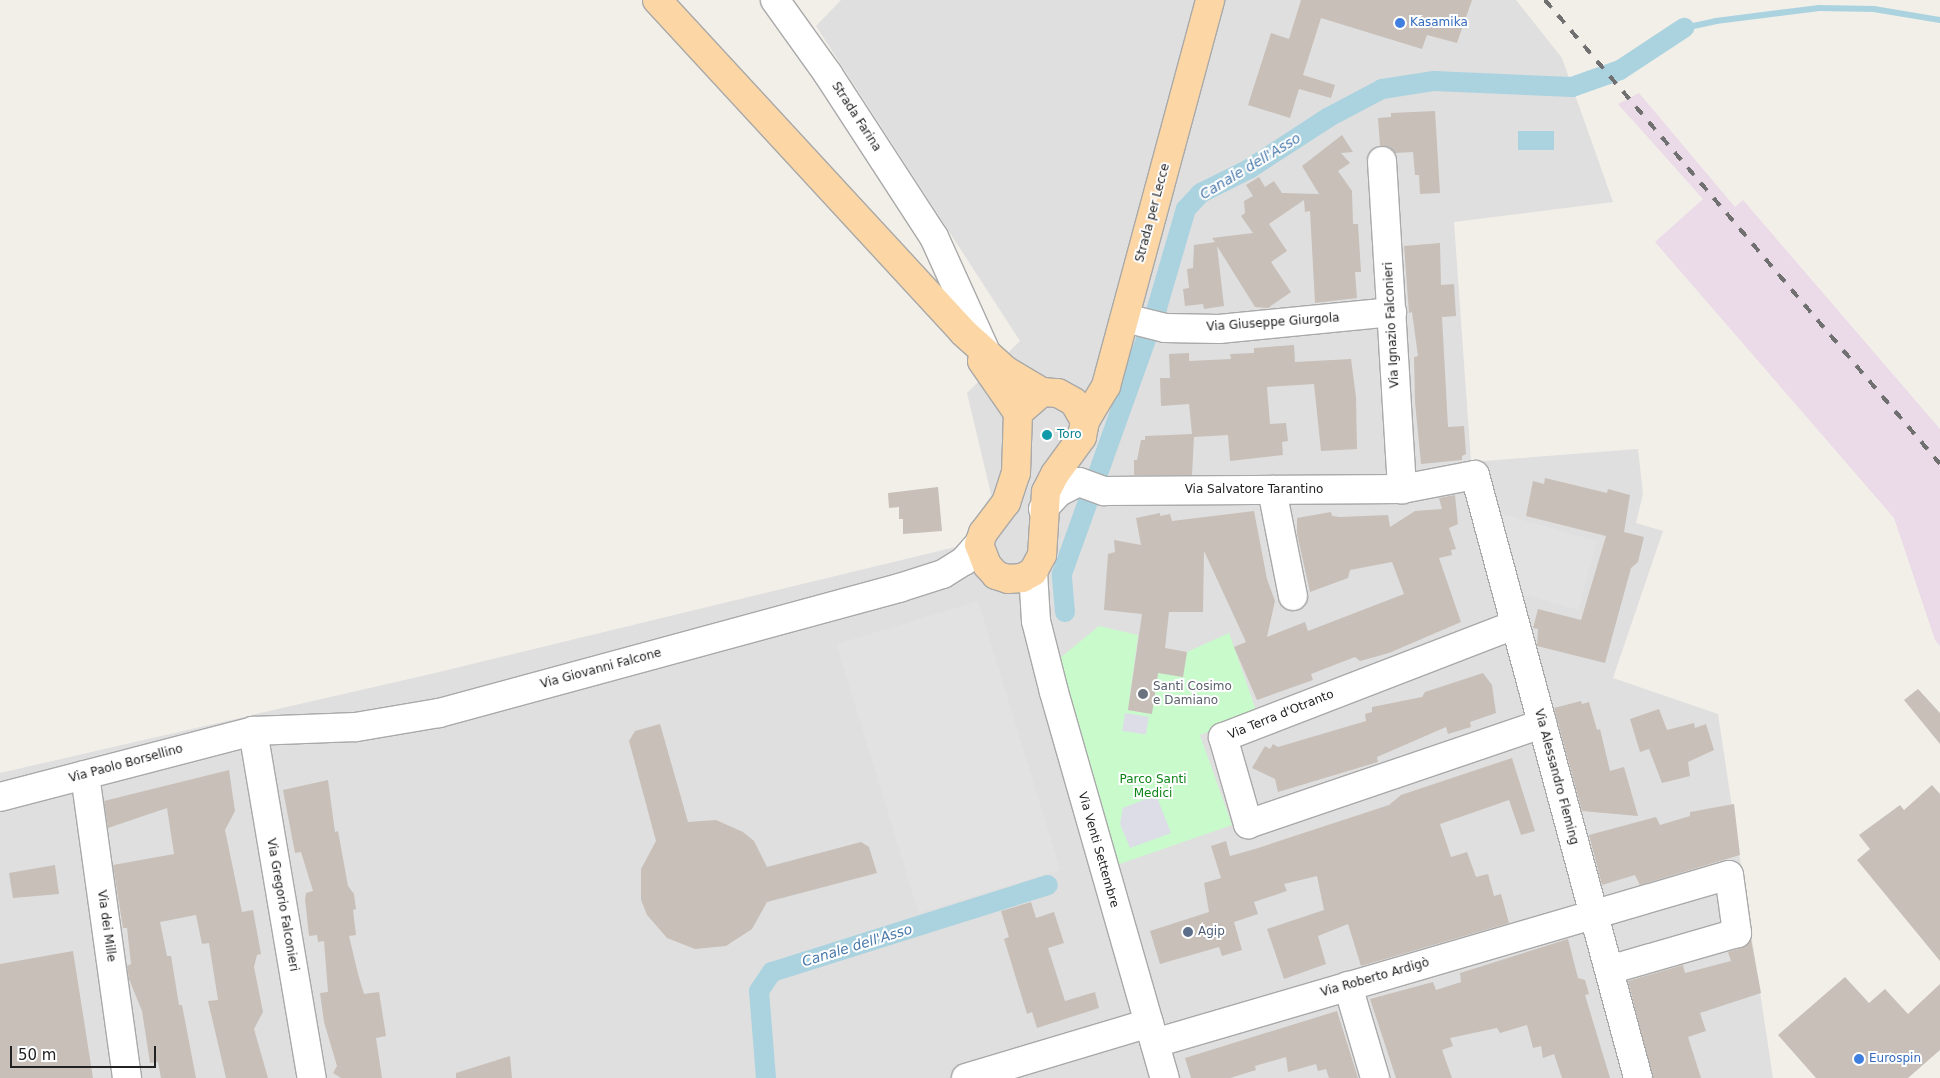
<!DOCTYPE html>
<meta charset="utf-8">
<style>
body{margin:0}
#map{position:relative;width:1940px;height:1078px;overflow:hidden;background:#f2efe9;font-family:"DejaVu Sans",sans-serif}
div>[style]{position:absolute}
.residential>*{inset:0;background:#e0dfdf}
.industrial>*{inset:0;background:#ebdbe8}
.park>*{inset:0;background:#c8facc}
.parking>*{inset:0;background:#e2e2e2;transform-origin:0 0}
.plaza>*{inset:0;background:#dddde8;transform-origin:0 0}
.water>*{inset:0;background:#aad3df;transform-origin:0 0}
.stream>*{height:5.5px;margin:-2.75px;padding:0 2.75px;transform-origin:2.75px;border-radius:2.75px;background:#aad3df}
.canal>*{height:20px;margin:-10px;padding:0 10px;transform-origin:10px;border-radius:10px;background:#aad3df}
.building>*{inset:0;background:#c7bfb8}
.roads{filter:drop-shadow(1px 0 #a9a9a9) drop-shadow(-1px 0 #a9a9a9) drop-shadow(0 1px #a9a9a9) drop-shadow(0 -1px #a9a9a9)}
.minor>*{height:28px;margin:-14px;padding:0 14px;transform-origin:14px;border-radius:14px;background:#fff}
.major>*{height:28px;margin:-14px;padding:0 14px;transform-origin:14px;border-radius:14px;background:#fcd6a4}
.rail>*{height:4px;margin-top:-2px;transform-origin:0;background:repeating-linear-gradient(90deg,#707070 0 10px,transparent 0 20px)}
.dots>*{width:14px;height:14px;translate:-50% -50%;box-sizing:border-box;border:2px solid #fff;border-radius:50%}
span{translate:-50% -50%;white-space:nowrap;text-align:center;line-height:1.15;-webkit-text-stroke:4px #fff;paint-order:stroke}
.shop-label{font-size:12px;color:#366cbe}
.left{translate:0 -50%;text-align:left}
.street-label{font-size:12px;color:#222}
.culture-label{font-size:12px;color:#0d838f}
.worship-label{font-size:12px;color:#5b616d}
.park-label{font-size:12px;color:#0c8416}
.service-label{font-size:12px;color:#4e5e75}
.water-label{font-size:14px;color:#4a7aab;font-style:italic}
.scale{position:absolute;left:10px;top:1046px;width:146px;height:22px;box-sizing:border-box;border:2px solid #222;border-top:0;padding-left:6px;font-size:15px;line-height:18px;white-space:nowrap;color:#222;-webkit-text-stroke:4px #fff;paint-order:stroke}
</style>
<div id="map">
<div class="residential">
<i style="clip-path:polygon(841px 0,1516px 0,1562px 58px,1613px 202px,1454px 222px,1471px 462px,1638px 449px,1643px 494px,1636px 523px,1663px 531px,1613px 678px,1718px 714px,1773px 1078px,0 1078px,0 773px,435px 673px,1001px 536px,967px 393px,1020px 341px,816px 26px)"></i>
</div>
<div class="industrial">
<i style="clip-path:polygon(1639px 93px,1735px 207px,1743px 200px,1940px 429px,1940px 646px,1935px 640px,1894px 518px,1655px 242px,1703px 199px,1618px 104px)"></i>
</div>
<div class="park">
<i style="clip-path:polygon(1099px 626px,1138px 635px,1128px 710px,1151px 714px,1158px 673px,1183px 677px,1187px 652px,1229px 633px,1257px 713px,1200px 735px,1232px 825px,1111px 867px,1055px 662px)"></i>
</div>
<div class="parking">
<i style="clip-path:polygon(1490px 511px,1597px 541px,1578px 610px,1526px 595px,1511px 599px)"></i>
<i style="left:978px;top:601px;width:281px;height:148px;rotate:73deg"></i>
</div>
<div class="plaza">
<i style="left:1125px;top:713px;width:24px;height:18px;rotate:9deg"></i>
<i style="clip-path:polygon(1156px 795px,1171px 833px,1130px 848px,1120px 824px,1123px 808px)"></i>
</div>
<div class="water">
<i style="left:1518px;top:131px;width:36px;height:19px"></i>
</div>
<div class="stream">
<i style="left:1684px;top:28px;width:33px;rotate:-12deg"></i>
<i style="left:1716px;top:21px;width:104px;rotate:-7.2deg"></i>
<i style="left:1819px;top:8px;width:55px;rotate:1deg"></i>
<i style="left:1874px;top:9px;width:67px;rotate:9.5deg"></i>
</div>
<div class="canal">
<i style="left:1065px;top:612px;width:38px;rotate:-95deg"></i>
<i style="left:1062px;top:574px;width:282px;rotate:-70.3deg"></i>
<i style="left:1157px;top:308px;width:103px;rotate:-73.7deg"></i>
<i style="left:1186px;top:209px;width:22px;rotate:-47deg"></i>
<i style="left:1201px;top:193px;width:54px;rotate:-26.6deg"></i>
<i style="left:1249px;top:169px;width:95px;rotate:-33deg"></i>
<i style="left:1329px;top:117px;width:60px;rotate:-27.8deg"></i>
<i style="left:1382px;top:89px;width:53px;rotate:-8.7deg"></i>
<i style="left:1434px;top:81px;width:138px;rotate:2.5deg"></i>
<i style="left:1572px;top:87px;width:51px;rotate:-19.5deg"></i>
<i style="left:1620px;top:70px;width:77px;rotate:-33.3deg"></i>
<i style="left:766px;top:1078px;width:87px;rotate:-94.6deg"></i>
<i style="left:759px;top:991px;width:23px;rotate:-56deg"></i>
<i style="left:772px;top:972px;width:289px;rotate:-17.5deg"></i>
</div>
<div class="building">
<i style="clip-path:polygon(1301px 0,1472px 0,1457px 43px,1427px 35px,1422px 49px,1321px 18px,1303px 75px,1335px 85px,1331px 98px,1299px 89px,1290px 118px,1248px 105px,1271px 33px,1289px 39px)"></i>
<i style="clip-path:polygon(1435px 111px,1440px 193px,1420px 194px,1419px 175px,1415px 175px,1413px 152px,1395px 153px,1389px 147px,1380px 146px,1378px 118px,1391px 117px,1391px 113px)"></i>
<i style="clip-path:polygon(1342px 135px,1353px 152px,1341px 153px,1350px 163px,1338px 171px,1352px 191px,1353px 224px,1358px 224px,1361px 272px,1355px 272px,1357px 298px,1315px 303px,1310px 211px,1305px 212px,1304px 200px,1269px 224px,1287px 251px,1271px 262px,1291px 292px,1268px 308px,1255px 307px,1217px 246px,1224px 306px,1204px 309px,1203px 304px,1185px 306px,1183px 289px,1189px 288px,1187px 269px,1193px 268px,1194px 245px,1215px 242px,1212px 238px,1253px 233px,1241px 216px,1245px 213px,1244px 201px,1253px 196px,1246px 185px,1259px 177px,1265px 187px,1274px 181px,1282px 193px,1319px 194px,1302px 166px)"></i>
<i style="clip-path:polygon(1440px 243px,1441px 285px,1454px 284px,1456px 316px,1442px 317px,1448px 427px,1464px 426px,1466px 454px,1462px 456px,1462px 460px,1421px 464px,1415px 402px,1414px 357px,1418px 356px,1412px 312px,1409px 313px,1404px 246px)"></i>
<i style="clip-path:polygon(1294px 345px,1295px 362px,1351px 359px,1356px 397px,1357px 449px,1321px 451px,1314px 384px,1267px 387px,1270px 424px,1286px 423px,1288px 441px,1282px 442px,1283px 455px,1230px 461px,1228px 435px,1194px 437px,1192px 475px,1134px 475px,1134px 460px,1137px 460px,1141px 440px,1145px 440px,1145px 436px,1192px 434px,1189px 404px,1161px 406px,1160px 378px,1170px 378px,1169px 354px,1189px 353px,1189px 361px,1231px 359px,1230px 354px,1254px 353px,1254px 348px)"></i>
<i style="clip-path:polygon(1545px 478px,1607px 493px,1608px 489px,1630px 495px,1624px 532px,1644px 537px,1638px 562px,1631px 568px,1605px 663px,1537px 646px,1538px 629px,1533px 628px,1538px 609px,1581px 620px,1606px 536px,1526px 516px,1533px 481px,1544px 484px)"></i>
<i style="clip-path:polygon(938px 487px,942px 531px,903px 534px,903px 519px,899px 519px,899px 507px,889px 508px,888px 493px)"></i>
<i style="clip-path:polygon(1455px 495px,1458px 524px,1449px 528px,1456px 549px,1451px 550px,1452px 555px,1439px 558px,1461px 622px,1389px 653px,1360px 661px,1355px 657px,1311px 674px,1313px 680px,1257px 700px,1234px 647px,1246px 642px,1204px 551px,1203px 612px,1169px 612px,1165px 648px,1187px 652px,1183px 677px,1158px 673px,1152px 714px,1128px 710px,1142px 614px,1104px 610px,1108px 554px,1115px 552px,1114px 540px,1141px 545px,1136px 518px,1160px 513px,1160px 516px,1170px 514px,1172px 521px,1254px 511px,1267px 579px,1275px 601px,1267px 637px,1305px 622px,1308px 631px,1404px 594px,1392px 562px,1350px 570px,1348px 578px,1310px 592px,1297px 534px,1297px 518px,1331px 512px,1332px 516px,1340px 517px,1388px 515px,1390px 527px,1415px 511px,1442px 509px,1439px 498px)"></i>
<i style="clip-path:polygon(1483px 673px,1492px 685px,1496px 713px,1470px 722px,1471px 727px,1448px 734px,1446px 727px,1377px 757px,1378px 762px,1278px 792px,1275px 779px,1252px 768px,1265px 746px,1270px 749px,1273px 744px,1278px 747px,1366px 721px,1365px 714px,1372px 712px,1372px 707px,1422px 697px,1425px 692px)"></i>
<i style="clip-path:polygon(1918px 689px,1940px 713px,1940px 744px,1904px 700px)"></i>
<i style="clip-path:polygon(1581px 701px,1582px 704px,1589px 702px,1597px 730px,1600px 729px,1610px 771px,1624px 767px,1638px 816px,1582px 811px,1554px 708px)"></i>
<i style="clip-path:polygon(1659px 709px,1667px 730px,1694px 723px,1695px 728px,1706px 724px,1714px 750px,1688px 762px,1690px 776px,1662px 783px,1649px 749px,1640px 752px,1630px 719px)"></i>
<i style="clip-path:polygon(660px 724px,688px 822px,716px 820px,743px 832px,754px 841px,767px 867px,861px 842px,869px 847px,877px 873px,767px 902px,752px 929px,726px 946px,695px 949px,667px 938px,647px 915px,641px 900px,641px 869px,656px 841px,629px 741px,635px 731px)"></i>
<i style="clip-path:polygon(1512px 758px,1535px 831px,1521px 835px,1509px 800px,1440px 824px,1451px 857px,1467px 852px,1476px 877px,1488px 874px,1494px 896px,1501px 894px,1509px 923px,1361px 966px,1348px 924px,1318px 936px,1326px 964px,1284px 979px,1267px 929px,1324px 910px,1317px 876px,1284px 884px,1287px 891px,1254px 902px,1258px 914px,1234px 922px,1242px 950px,1222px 956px,1219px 947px,1160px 964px,1150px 931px,1209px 912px,1204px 883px,1221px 878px,1211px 846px,1226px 841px,1230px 856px,1255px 849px,1389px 805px,1401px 795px)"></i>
<i style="clip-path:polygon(229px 770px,235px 811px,225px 830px,242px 912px,253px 910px,261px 954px,257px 955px,254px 967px,263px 1012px,254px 1029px,268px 1078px,226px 1078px,208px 1001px,218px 1000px,209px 943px,202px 944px,196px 915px,160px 922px,167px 956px,171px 956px,179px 1005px,182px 1005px,196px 1078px,161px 1078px,158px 1062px,150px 1063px,142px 1011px,129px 979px,127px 966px,131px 964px,127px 928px,123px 928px,113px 865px,174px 854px,167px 808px,108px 828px,104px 801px)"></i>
<i style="clip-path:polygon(328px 780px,335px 832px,338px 831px,348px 886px,354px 894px,356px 909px,353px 910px,356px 935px,349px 936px,358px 974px,364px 994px,379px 992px,386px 1036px,376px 1038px,382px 1078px,341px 1078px,333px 1073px,337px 1066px,324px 1022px,320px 993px,328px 992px,324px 941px,318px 942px,317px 935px,309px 936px,305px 899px,306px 893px,313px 891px,301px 852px,295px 853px,283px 790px)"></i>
<i style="clip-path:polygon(1932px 785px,1940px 794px,1940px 961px,1857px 860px,1870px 849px,1859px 835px,1900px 805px,1904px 810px)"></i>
<i style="clip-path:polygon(1734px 804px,1740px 855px,1640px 885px,1635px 875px,1602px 885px,1589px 835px,1656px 817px,1660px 825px,1690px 816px,1690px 812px)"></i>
<i style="clip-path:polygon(55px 865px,59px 894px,13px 898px,9px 873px)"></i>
<i style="clip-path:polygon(1031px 902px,1036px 918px,1054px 912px,1064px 943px,1048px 948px,1065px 1001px,1095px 992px,1099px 1008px,1037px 1028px,1032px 1012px,1027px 1014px,1004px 939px,1009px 937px,1001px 911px)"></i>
<i style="clip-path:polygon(1568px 939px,1578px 978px,1585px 980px,1589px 994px,1585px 995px,1610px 1078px,1562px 1078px,1554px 1054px,1543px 1058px,1541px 1046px,1533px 1048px,1527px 1025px,1500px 1033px,1497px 1028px,1450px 1038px,1453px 1046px,1442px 1050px,1452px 1078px,1396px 1078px,1370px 999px,1433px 982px,1436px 990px,1461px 982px,1460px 973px)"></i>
<i style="clip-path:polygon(1751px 939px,1761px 993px,1700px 1013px,1706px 1031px,1688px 1037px,1701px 1078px,1653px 1078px,1628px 981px,1683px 965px,1685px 973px,1731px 961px,1728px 952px,1742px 948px)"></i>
<i style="clip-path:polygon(73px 951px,93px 1078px,0 1078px,0 964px)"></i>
<i style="clip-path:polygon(1845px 977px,1869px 1003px,1885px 989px,1908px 1014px,1940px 984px,1940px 1050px,1908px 1078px,1816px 1078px,1778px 1035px)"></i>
<i style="clip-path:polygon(1337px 1011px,1358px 1078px,1329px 1078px,1326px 1069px,1318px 1071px,1316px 1064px,1288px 1072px,1286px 1057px,1255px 1066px,1256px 1070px,1230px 1078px,1191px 1078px,1185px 1058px)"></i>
<i style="clip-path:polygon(510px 1056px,512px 1078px,456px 1078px,456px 1073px)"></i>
</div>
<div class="roads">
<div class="minor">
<i style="left:775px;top:0;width:91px;rotate:54.4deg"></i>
<i style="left:828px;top:74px;width:194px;rotate:57deg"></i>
<i style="left:934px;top:237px;width:126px;rotate:65.7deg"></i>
<i style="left:1382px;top:161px;width:329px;rotate:86.5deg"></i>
<i style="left:1125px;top:318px;width:41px;rotate:14deg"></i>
<i style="left:1165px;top:328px;width:54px;rotate:1.1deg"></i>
<i style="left:1219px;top:329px;width:174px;rotate:-5.6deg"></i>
<i style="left:1272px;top:490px;width:108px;rotate:78.8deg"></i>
<i style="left:1043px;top:509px;width:23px;rotate:-47deg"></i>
<i style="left:1059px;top:492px;width:22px;rotate:-27deg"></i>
<i style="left:1079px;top:482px;width:27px;rotate:20deg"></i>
<i style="left:1104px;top:491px;width:298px;rotate:-0.4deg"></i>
<i style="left:1402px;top:489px;width:74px;rotate:-10.9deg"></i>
<i style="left:1475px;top:475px;width:625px;rotate:74.87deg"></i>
<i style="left:1033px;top:572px;width:49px;rotate:86.5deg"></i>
<i style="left:1036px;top:621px;width:73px;rotate:75.8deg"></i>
<i style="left:1054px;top:692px;width:402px;rotate:74deg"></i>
<i style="left:1514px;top:625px;width:312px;rotate:158.9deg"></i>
<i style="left:1223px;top:737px;width:91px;rotate:74deg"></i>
<i style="left:1248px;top:824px;width:311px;rotate:-18.8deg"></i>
<i style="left:253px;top:731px;width:352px;rotate:80.4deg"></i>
<i style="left:85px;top:775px;width:306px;rotate:82.1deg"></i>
<i style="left:0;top:797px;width:261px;rotate:-14.6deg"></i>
<i style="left:253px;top:731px;width:103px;rotate:-2.2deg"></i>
<i style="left:356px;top:727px;width:84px;rotate:-9.6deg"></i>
<i style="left:439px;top:713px;width:477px;rotate:-15.2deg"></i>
<i style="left:899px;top:588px;width:46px;rotate:-17.7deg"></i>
<i style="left:943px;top:574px;width:25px;rotate:-32deg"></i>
<i style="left:964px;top:561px;width:23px;rotate:-49deg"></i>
<i style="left:1348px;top:986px;width:96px;rotate:73.6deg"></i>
<i style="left:1155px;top:1043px;width:598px;rotate:-16.31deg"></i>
<i style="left:1729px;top:875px;width:59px;rotate:82.1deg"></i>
<i style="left:1737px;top:933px;width:133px;rotate:163.9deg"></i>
<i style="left:966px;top:1078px;width:191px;rotate:-16.7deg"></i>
</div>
<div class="major">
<i style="left:657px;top:0;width:452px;rotate:47.3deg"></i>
<i style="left:963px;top:332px;width:57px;rotate:42.1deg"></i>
<i style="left:1005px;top:370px;width:43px;rotate:30.7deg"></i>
<i style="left:982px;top:361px;width:63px;rotate:55.3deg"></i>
<i style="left:1042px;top:392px;width:16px;rotate:4deg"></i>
<i style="left:1058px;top:393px;width:18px;rotate:29deg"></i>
<i style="left:1074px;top:402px;width:22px;rotate:60deg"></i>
<i style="left:1085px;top:421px;width:16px;rotate:101deg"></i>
<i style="left:1082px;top:437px;width:46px;rotate:126.1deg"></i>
<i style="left:1055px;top:474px;width:20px;rotate:117deg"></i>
<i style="left:1046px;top:492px;width:63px;rotate:93.6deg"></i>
<i style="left:1042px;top:555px;width:19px;rotate:118deg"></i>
<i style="left:1033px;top:572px;width:13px;rotate:151deg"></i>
<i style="left:1022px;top:578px;width:14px;rotate:176deg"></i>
<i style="left:1008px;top:579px;width:13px;rotate:-162deg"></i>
<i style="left:996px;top:575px;width:13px;rotate:-132deg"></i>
<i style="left:987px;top:565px;width:22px;rotate:-111deg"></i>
<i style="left:979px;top:544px;width:12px;rotate:-70deg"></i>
<i style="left:983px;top:533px;width:38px;rotate:-53deg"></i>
<i style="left:1006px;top:503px;width:32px;rotate:-72deg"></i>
<i style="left:1016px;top:473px;width:60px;rotate:-88.1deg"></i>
<i style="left:1018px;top:413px;width:32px;rotate:-41deg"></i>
<i style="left:1085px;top:421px;width:41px;rotate:-59deg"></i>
<i style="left:1106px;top:386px;width:400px;rotate:-74.9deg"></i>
</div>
</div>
<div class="rail">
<i style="left:1545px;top:0;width:609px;rotate:49.59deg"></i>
</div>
<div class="dots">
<i style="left:1400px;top:23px;background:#3f7fe0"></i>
<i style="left:1047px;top:435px;background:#0f9aa8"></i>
<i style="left:1143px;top:694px;background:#6b7280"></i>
<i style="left:1188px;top:932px;background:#5c6f8a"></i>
<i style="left:1859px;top:1059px;background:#3f7fe0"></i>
</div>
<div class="shop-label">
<span class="left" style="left:1410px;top:23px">Kasamika</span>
<span class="left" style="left:1869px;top:1059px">Eurospin</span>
</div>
<div class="street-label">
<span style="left:856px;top:117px;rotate:57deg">Strada Farina</span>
<span style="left:1153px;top:213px;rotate:-75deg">Strada per Lecce</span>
<span style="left:1273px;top:323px;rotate:-4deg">Via Giuseppe Giurgola</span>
<span style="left:1392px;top:325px;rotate:-93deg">Via Ignazio Falconieri</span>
<span style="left:1254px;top:490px">Via Salvatore Tarantino</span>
<span style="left:601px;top:669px;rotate:-15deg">Via Giovanni Falcone</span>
<span style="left:1281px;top:715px;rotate:-22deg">Via Terra d'Otranto</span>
<span style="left:126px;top:764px;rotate:-15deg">Via Paolo Borsellino</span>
<span style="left:1556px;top:777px;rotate:75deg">Via Alessandro Fleming</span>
<span style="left:1098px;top:850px;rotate:74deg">Via Venti Settembre</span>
<span style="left:282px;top:905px;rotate:80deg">Via Gregorio Falconieri</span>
<span style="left:106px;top:926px;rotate:82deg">Via dei Mille</span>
<span style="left:1375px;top:978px;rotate:-16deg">Via Roberto Ardigò</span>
</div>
<div class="culture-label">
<span class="left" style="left:1057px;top:435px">Toro</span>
</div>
<div class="worship-label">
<span class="left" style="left:1153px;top:694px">Santi Cosimo<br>e Damiano</span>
</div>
<div class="park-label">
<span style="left:1153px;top:787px">Parco Santi<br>Medici</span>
</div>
<div class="service-label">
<span class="left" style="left:1198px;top:932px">Agip</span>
</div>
<div class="water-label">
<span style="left:1250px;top:166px;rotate:-31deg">Canale dell'Asso</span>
<span style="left:857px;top:945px;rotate:-17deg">Canale dell'Asso</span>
</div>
<div class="scale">50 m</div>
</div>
